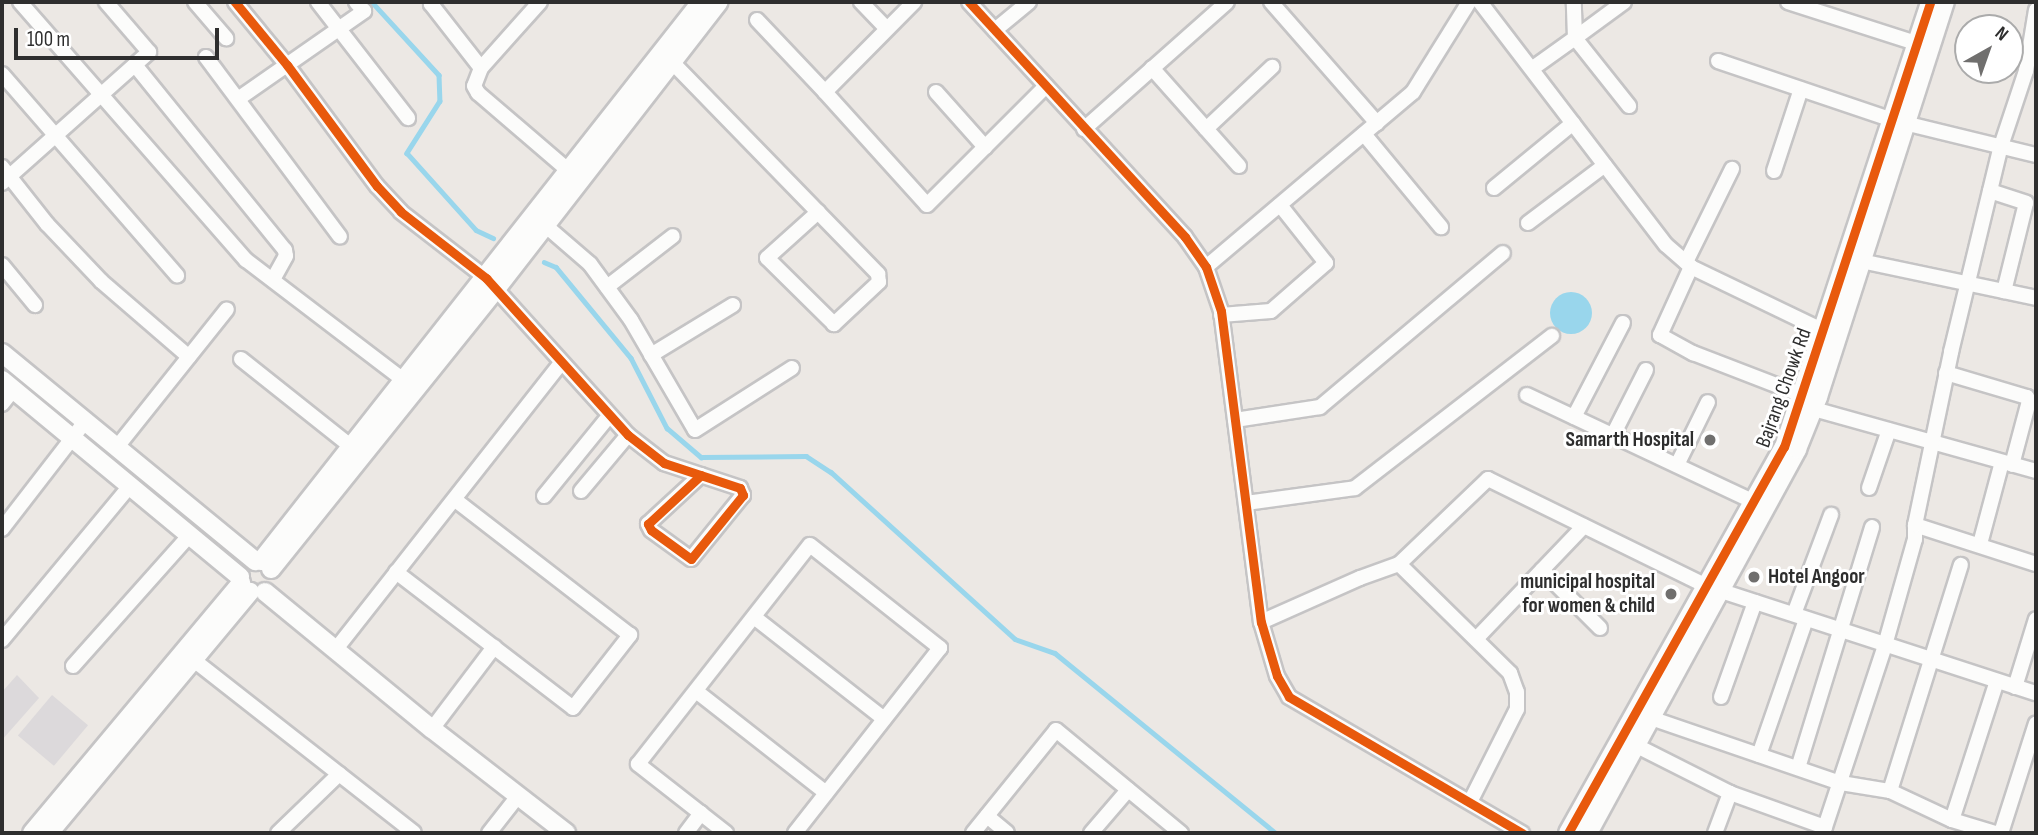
<!DOCTYPE html>
<style>
body{margin:0}
#map{position:relative;width:2038px;height:835px;overflow:hidden;background:#ece8e4;font-family:"Sofia Sans Condensed",sans-serif}
div>[style]{position:absolute}
.industrial>*{inset:0;background:#dcd9db;transform-origin:0 0}
.water>*{inset:0;background:#99d6ec}
.round{border-radius:50%}
.stream>*{height:4.5px;margin:-2.25px;padding:0 2.25px;transform-origin:2.25px;border-radius:2.25px;background:#99d6ec}
.roads{filter:drop-shadow(2px 0 #c5c4c5) drop-shadow(-2px 0 #c5c4c5) drop-shadow(0 2px #c5c4c5) drop-shadow(0 -2px #c5c4c5)}
.minor>*{height:14px;margin:-7px;padding:0 7px;transform-origin:7px;border-radius:7px;background:#fcfcfb}
.tertiary>*{height:18px;margin:-9px;padding:0 9px;transform-origin:9px;border-radius:9px;background:#fcfcfb}
.cycleway>*{height:9px;margin:-4.5px;padding:0 4.5px;transform-origin:4.5px;border-radius:4.5px;background:#e8590c}
.dots>*{width:19px;height:19px;translate:-50% -50%;box-sizing:border-box;border:4px solid #fff;border-radius:50%}
span{translate:-50% -50%;white-space:nowrap;text-align:center;line-height:1.15;-webkit-text-stroke:6px #fff;paint-order:stroke}
.street-label{font-size:21px;color:#2e2e2e}
.poi-label{font-size:21px;color:#2e2e2e;font-weight:700}
.right{translate:-100% -50%;text-align:right}
.left{translate:0 -50%;text-align:left}
.frame{position:absolute;inset:0;border:4px solid #2e2e2e;pointer-events:none}
.north{position:absolute;left:1954px;top:14px;width:70px;height:70px;box-sizing:border-box;background:#fff;border:2px solid #ababab;border-radius:50%;rotate:40deg;font-size:19px;font-weight:700;line-height:28px;text-align:center;color:#2e2e2e}
.north::after{content:'';display:block;margin:auto;width:24px;height:32px;background:#706f6e;clip-path:polygon(50% 0,100% 100%,50% 72%,0 100%)}
.scale{position:absolute;left:14px;top:28px;width:205px;height:32px;box-sizing:border-box;border:4px solid #2e2e2e;border-top:0;padding-left:9px;font-size:21px;line-height:24px;white-space:nowrap;color:#2e2e2e;-webkit-text-stroke:5px #fff;paint-order:stroke}
</style>
<div id="map">
<div class="industrial">
<i style="clip-path:polygon(17px 675px,39px 698px,2px 740px,2px 692px)"></i>
<i style="left:52px;top:695px;width:47px;height:53px;rotate:40deg"></i>
</div>
<div class="water">
<i class="round" style="left:1550px;top:292px;width:42px;height:42px"></i>
</div>
<div class="stream">
<i style="left:372px;top:2px;width:99px;rotate:47.5deg"></i>
<i style="left:439px;top:75px;width:26px;rotate:88deg"></i>
<i style="left:440px;top:101px;width:62px;rotate:122.4deg"></i>
<i style="left:407px;top:153px;width:103px;rotate:48.1deg"></i>
<i style="left:476px;top:230px;width:19px;rotate:25deg"></i>
<i style="left:544px;top:262px;width:13px;rotate:23deg"></i>
<i style="left:556px;top:267px;width:118px;rotate:50.5deg"></i>
<i style="left:631px;top:358px;width:79px;rotate:62.8deg"></i>
<i style="left:667px;top:428px;width:45px;rotate:40.5deg"></i>
<i style="left:701px;top:457px;width:105px;rotate:-0.5deg"></i>
<i style="left:806px;top:456px;width:30px;rotate:33deg"></i>
<i style="left:831px;top:472px;width:248px;rotate:42.2deg"></i>
<i style="left:1015px;top:639px;width:42px;rotate:19.3deg"></i>
<i style="left:1055px;top:653px;width:285px;rotate:39.2deg"></i>
</div>
<div class="roads">
<div class="minor">
<i style="left:20px;top:2px;width:343px;rotate:48.8deg"></i>
<i style="left:246px;top:260px;width:200px;rotate:37.3deg"></i>
<i style="left:195px;top:2px;width:48px;rotate:49.3deg"></i>
<i style="left:235px;top:2px;width:82px;rotate:50.5deg"></i>
<i style="left:287px;top:65px;width:151px;rotate:53.4deg"></i>
<i style="left:377px;top:186px;width:35px;rotate:47deg"></i>
<i style="left:401px;top:212px;width:108px;rotate:37.8deg"></i>
<i style="left:486px;top:278px;width:212px;rotate:47.9deg"></i>
<i style="left:628px;top:435px;width:46px;rotate:37.9deg"></i>
<i style="left:664px;top:463px;width:80px;rotate:18.2deg"></i>
<i style="left:740px;top:488px;width:8px;rotate:67deg"></i>
<i style="left:743px;top:495px;width:82px;rotate:129.1deg"></i>
<i style="left:691px;top:559px;width:49px;rotate:-144.1deg"></i>
<i style="left:651px;top:530px;width:7px;rotate:-117deg"></i>
<i style="left:648px;top:524px;width:72px;rotate:-42.8deg"></i>
<i style="left:318px;top:2px;width:147px;rotate:52.2deg"></i>
<i style="left:433px;top:2px;width:3px;rotate:135deg"></i>
<i style="left:431px;top:4px;width:81px;rotate:52deg"></i>
<i style="left:540px;top:2px;width:89px;rotate:131.8deg"></i>
<i style="left:481px;top:68px;width:19px;rotate:111deg"></i>
<i style="left:474px;top:86px;width:8px;rotate:60deg"></i>
<i style="left:478px;top:93px;width:120px;rotate:40.6deg"></i>
<i style="left:861px;top:2px;width:37px;rotate:46deg"></i>
<i style="left:969px;top:2px;width:319px;rotate:47.4deg"></i>
<i style="left:1185px;top:237px;width:37px;rotate:55deg"></i>
<i style="left:1206px;top:267px;width:46px;rotate:71.2deg"></i>
<i style="left:1221px;top:311px;width:314px;rotate:82.7deg"></i>
<i style="left:1261px;top:622px;width:56px;rotate:73.5deg"></i>
<i style="left:1277px;top:676px;width:24px;rotate:60deg"></i>
<i style="left:1289px;top:697px;width:270px;rotate:30.3deg"></i>
<i style="left:1271px;top:2px;width:161px;rotate:48.8deg"></i>
<i style="left:1480px;top:2px;width:306px;rotate:52.6deg"></i>
<i style="left:1666px;top:245px;width:33px;rotate:41deg"></i>
<i style="left:1691px;top:267px;width:157px;rotate:25.7deg"></i>
<i style="left:1624px;top:2px;width:61px;rotate:143.7deg"></i>
<i style="left:1575px;top:38px;width:87px;rotate:51.5deg"></i>
<i style="left:1788px;top:2px;width:144px;rotate:17.8deg"></i>
<i style="left:757px;top:20px;width:99px;rotate:46.6deg"></i>
<i style="left:825px;top:92px;width:127px;rotate:-45.3deg"></i>
<i style="left:995px;top:30px;width:44px;rotate:-39.5deg"></i>
<i style="left:206px;top:57px;width:224px;rotate:53.3deg"></i>
<i style="left:1718px;top:61px;width:184px;rotate:18.7deg"></i>
<i style="left:1892px;top:120px;width:148px;rotate:13.7deg"></i>
<i style="left:672px;top:62px;width:296px;rotate:45.8deg"></i>
<i style="left:878px;top:274px;width:8px;rotate:83deg"></i>
<i style="left:879px;top:282px;width:62px;rotate:137deg"></i>
<i style="left:834px;top:324px;width:94px;rotate:-135.4deg"></i>
<i style="left:767px;top:258px;width:69px;rotate:-42deg"></i>
<i style="left:135px;top:65px;width:238px;rotate:51deg"></i>
<i style="left:285px;top:250px;width:6px;rotate:81deg"></i>
<i style="left:286px;top:256px;width:26px;rotate:119deg"></i>
<i style="left:1152px;top:68px;width:131px;rotate:48.4deg"></i>
<i style="left:1533px;top:68px;width:52px;rotate:-35.5deg"></i>
<i style="left:1575px;top:38px;width:36px;rotate:-92deg"></i>
<i style="left:2px;top:74px;width:267px;rotate:49deg"></i>
<i style="left:825px;top:92px;width:152px;rotate:47.9deg"></i>
<i style="left:927px;top:205px;width:168px;rotate:-45deg"></i>
<i style="left:936px;top:92px;width:74px;rotate:48.3deg"></i>
<i style="left:238px;top:99px;width:154px;rotate:-34.9deg"></i>
<i style="left:364px;top:11px;width:12px;rotate:-132deg"></i>
<i style="left:1084px;top:129px;width:191px;rotate:-41.6deg"></i>
<i style="left:1206px;top:129px;width:91px;rotate:-43.2deg"></i>
<i style="left:1364px;top:134px;width:121px;rotate:50.4deg"></i>
<i style="left:2px;top:167px;width:73px;rotate:51.7deg"></i>
<i style="left:47px;top:224px;width:79px;rotate:46.5deg"></i>
<i style="left:101px;top:281px;width:116px;rotate:40.8deg"></i>
<i style="left:1774px;top:171px;width:86px;rotate:-71.8deg"></i>
<i style="left:2px;top:183px;width:197px;rotate:-41.7deg"></i>
<i style="left:149px;top:52px;width:66px;rotate:-130.7deg"></i>
<i style="left:1494px;top:188px;width:102px;rotate:-39.4deg"></i>
<i style="left:1990px;top:191px;width:38px;rotate:18deg"></i>
<i style="left:2026px;top:203px;width:91px;rotate:104deg"></i>
<i style="left:1528px;top:223px;width:96px;rotate:-37deg"></i>
<i style="left:546px;top:226px;width:58px;rotate:40.8deg"></i>
<i style="left:590px;top:264px;width:69px;rotate:53.8deg"></i>
<i style="left:631px;top:320px;width:127px;rotate:59.8deg"></i>
<i style="left:695px;top:430px;width:115px;rotate:-32.6deg"></i>
<i style="left:1861px;top:261px;width:179px;rotate:11.9deg"></i>
<i style="left:1686px;top:262px;width:104px;rotate:-63.7deg"></i>
<i style="left:2px;top:265px;width:52px;rotate:50.5deg"></i>
<i style="left:1206px;top:267px;width:271px;rotate:-40.2deg"></i>
<i style="left:1413px;top:92px;width:106px;rotate:-58.1deg"></i>
<i style="left:1691px;top:267px;width:75px;rotate:114.5deg"></i>
<i style="left:1660px;top:335px;width:38px;rotate:29deg"></i>
<i style="left:1693px;top:353px;width:117px;rotate:21.1deg"></i>
<i style="left:607px;top:287px;width:83px;rotate:-37.7deg"></i>
<i style="left:1221px;top:315px;width:50px;rotate:-4.6deg"></i>
<i style="left:1271px;top:311px;width:73px;rotate:-41.1deg"></i>
<i style="left:1326px;top:263px;width:74px;rotate:-128.4deg"></i>
<i style="left:651px;top:355px;width:96px;rotate:-31.4deg"></i>
<i style="left:241px;top:359px;width:143px;rotate:38.5deg"></i>
<i style="left:1946px;top:373px;width:84px;rotate:16.5deg"></i>
<i style="left:2027px;top:397px;width:4px;rotate:63deg"></i>
<i style="left:2029px;top:401px;width:66px;rotate:104.9deg"></i>
<i style="left:1527px;top:395px;width:261px;rotate:25.2deg"></i>
<i style="left:2px;top:404px;width:18px;rotate:-52deg"></i>
<i style="left:1803px;top:406px;width:242px;rotate:15.6deg"></i>
<i style="left:1574px;top:417px;width:106px;rotate:-62.5deg"></i>
<i style="left:1235px;top:420px;width:86px;rotate:-8.7deg"></i>
<i style="left:1320px;top:407px;width:239px;rotate:-40.1deg"></i>
<i style="left:1613px;top:435px;width:73px;rotate:-63.1deg"></i>
<i style="left:117px;top:447px;width:176px;rotate:-51.4deg"></i>
<i style="left:1677px;top:465px;width:70px;rotate:-63.8deg"></i>
<i style="left:1869px;top:488px;width:61px;rotate:-71deg"></i>
<i style="left:581px;top:491px;width:73px;rotate:-50deg"></i>
<i style="left:544px;top:496px;width:103px;rotate:-50.9deg"></i>
<i style="left:1246px;top:503px;width:110px;rotate:-7.8deg"></i>
<i style="left:1355px;top:488px;width:249px;rotate:-37.7deg"></i>
<i style="left:1915px;top:525px;width:127px;rotate:17.9deg"></i>
<i style="left:2px;top:529px;width:134px;rotate:-52.3deg"></i>
<i style="left:1980px;top:544px;width:85px;rotate:-75deg"></i>
<i style="left:1399px;top:564px;width:156px;rotate:44.5deg"></i>
<i style="left:1510px;top:673px;width:20px;rotate:70deg"></i>
<i style="left:1517px;top:692px;width:17px;rotate:90deg"></i>
<i style="left:1517px;top:709px;width:104px;rotate:116.8deg"></i>
<i style="left:1542px;top:570px;width:82px;rotate:45deg"></i>
<i style="left:396px;top:572px;width:223px;rotate:37.5deg"></i>
<i style="left:573px;top:708px;width:93px;rotate:-52deg"></i>
<i style="left:630px;top:635px;width:222px;rotate:-142.3deg"></i>
<i style="left:1794px;top:614px;width:106px;rotate:-69.5deg"></i>
<i style="left:754px;top:617px;width:165px;rotate:38.1deg"></i>
<i style="left:1261px;top:622px;width:108px;rotate:-24deg"></i>
<i style="left:1360px;top:578px;width:41px;rotate:-19.7deg"></i>
<i style="left:1399px;top:564px;width:123px;rotate:-43.7deg"></i>
<i style="left:1488px;top:479px;width:243px;rotate:26.1deg"></i>
<i style="left:1706px;top:586px;width:347px;rotate:18deg"></i>
<i style="left:1476px;top:639px;width:156px;rotate:-46.3deg"></i>
<i style="left:2px;top:640px;width:199px;rotate:-50.3deg"></i>
<i style="left:336px;top:649px;width:365px;rotate:-51.8deg"></i>
<i style="left:195px;top:661px;width:278px;rotate:38.1deg"></i>
<i style="left:73px;top:666px;width:174px;rotate:-48.3deg"></i>
<i style="left:2015px;top:687px;width:71px;rotate:-72.8deg"></i>
<i style="left:696px;top:691px;width:165px;rotate:38.1deg"></i>
<i style="left:1721px;top:697px;width:101px;rotate:-70.3deg"></i>
<i style="left:1642px;top:715px;width:210px;rotate:18.9deg"></i>
<i style="left:1841px;top:783px;width:50px;rotate:9.3deg"></i>
<i style="left:1890px;top:791px;width:68px;rotate:25.1deg"></i>
<i style="left:1952px;top:820px;width:45px;rotate:16.8deg"></i>
<i style="left:432px;top:729px;width:103px;rotate:-52.9deg"></i>
<i style="left:1635px;top:745px;width:106px;rotate:26.8deg"></i>
<i style="left:1730px;top:793px;width:101px;rotate:19.7deg"></i>
<i style="left:1759px;top:755px;width:144px;rotate:-70.9deg"></i>
<i style="left:1798px;top:768px;width:252px;rotate:-72.9deg"></i>
<i style="left:1890px;top:791px;width:237px;rotate:-72.6deg"></i>
<i style="left:987px;top:816px;width:26px;rotate:40deg"></i>
<i style="left:1952px;top:820px;width:146px;rotate:-72.1deg"></i>
<i style="left:278px;top:833px;width:85px;rotate:-44deg"></i>
<i style="left:489px;top:833px;width:47px;rotate:-51.9deg"></i>
<i style="left:686px;top:833px;width:25px;rotate:-53deg"></i>
<i style="left:726px;top:833px;width:112px;rotate:-141.9deg"></i>
<i style="left:638px;top:764px;width:278px;rotate:-51.9deg"></i>
<i style="left:810px;top:545px;width:166px;rotate:38.4deg"></i>
<i style="left:940px;top:648px;width:235px;rotate:128.1deg"></i>
<i style="left:973px;top:833px;width:132px;rotate:-51.1deg"></i>
<i style="left:1056px;top:730px;width:162px;rotate:39.5deg"></i>
<i style="left:1091px;top:833px;width:57px;rotate:-49.3deg"></i>
<i style="left:1715px;top:833px;width:43px;rotate:-69.4deg"></i>
<i style="left:1823px;top:833px;width:198px;rotate:-71.7deg"></i>
<i style="left:1885px;top:645px;width:110px;rotate:-74.2deg"></i>
<i style="left:1915px;top:539px;width:14px;rotate:-90deg"></i>
<i style="left:1915px;top:525px;width:177px;rotate:-78.2deg"></i>
<i style="left:1951px;top:352px;width:212px;rotate:-76.4deg"></i>
<i style="left:2001px;top:146px;width:79px;rotate:-71.6deg"></i>
<i style="left:2026px;top:71px;width:62px;rotate:-80.7deg"></i>
<i style="left:2001px;top:833px;width:115px;rotate:-72.3deg"></i>
</div>
<div class="tertiary">
<i style="left:2px;top:353px;width:328px;rotate:39.4deg"></i>
<i style="left:2px;top:380px;width:309px;rotate:39.6deg"></i>
<i style="left:261px;top:561px;width:711px;rotate:-51.79deg"></i>
<i style="left:271px;top:569px;width:359px;rotate:-51.2deg"></i>
<i style="left:496px;top:289px;width:363px;rotate:-52.2deg"></i>
<i style="left:265px;top:592px;width:216px;rotate:39.4deg"></i>
<i style="left:432px;top:729px;width:170px;rotate:37.8deg"></i>
<i style="left:32px;top:833px;width:326px;rotate:-50.1deg"></i>
<i style="left:49px;top:833px;width:314px;rotate:-50.2deg"></i>
<i style="left:1568px;top:833px;width:442px;rotate:-60.8deg"></i>
<i style="left:1784px;top:447px;width:468px;rotate:-71.8deg"></i>
<i style="left:1588px;top:833px;width:437px;rotate:-61.4deg"></i>
<i style="left:1797px;top:449px;width:56px;rotate:-68deg"></i>
<i style="left:1818px;top:397px;width:415px;rotate:-72.2deg"></i>
</div>
</div>
<div class="cycleway">
<i style="left:235px;top:2px;width:82px;rotate:50.5deg"></i>
<i style="left:287px;top:65px;width:151px;rotate:53.4deg"></i>
<i style="left:377px;top:186px;width:35px;rotate:47deg"></i>
<i style="left:401px;top:212px;width:108px;rotate:37.8deg"></i>
<i style="left:486px;top:278px;width:212px;rotate:47.9deg"></i>
<i style="left:628px;top:435px;width:46px;rotate:37.9deg"></i>
<i style="left:664px;top:463px;width:80px;rotate:18.2deg"></i>
<i style="left:740px;top:488px;width:8px;rotate:67deg"></i>
<i style="left:743px;top:495px;width:82px;rotate:129.1deg"></i>
<i style="left:691px;top:559px;width:49px;rotate:-144.1deg"></i>
<i style="left:651px;top:530px;width:7px;rotate:-117deg"></i>
<i style="left:648px;top:524px;width:72px;rotate:-42.8deg"></i>
<i style="left:969px;top:2px;width:319px;rotate:47.4deg"></i>
<i style="left:1185px;top:237px;width:37px;rotate:55deg"></i>
<i style="left:1206px;top:267px;width:46px;rotate:71.2deg"></i>
<i style="left:1221px;top:311px;width:314px;rotate:82.7deg"></i>
<i style="left:1261px;top:622px;width:56px;rotate:73.5deg"></i>
<i style="left:1277px;top:676px;width:24px;rotate:60deg"></i>
<i style="left:1289px;top:697px;width:270px;rotate:30.3deg"></i>
<i style="left:1568px;top:833px;width:442px;rotate:-60.8deg"></i>
<i style="left:1784px;top:447px;width:468px;rotate:-71.8deg"></i>
</div>
<div class="dots">
<i style="left:1710px;top:440px;background:#706f6e"></i>
<i style="left:1754px;top:577px;background:#706f6e"></i>
<i style="left:1671px;top:594px;background:#706f6e"></i>
</div>
<div class="street-label">
<span style="left:1784px;top:388px;rotate:-70deg">Bajrang Chowk Rd</span>
</div>
<div class="poi-label">
<span class="right" style="left:1694px;top:440px">Samarth Hospital</span>
<span class="left" style="left:1768px;top:577px">Hotel Angoor</span>
<span class="right" style="left:1655px;top:594px">municipal hospital<br>for women &amp; child</span>
</div>
<div class="frame"></div>
<div class="north">N</div>
<div class="scale">100 m</div>
</div>
